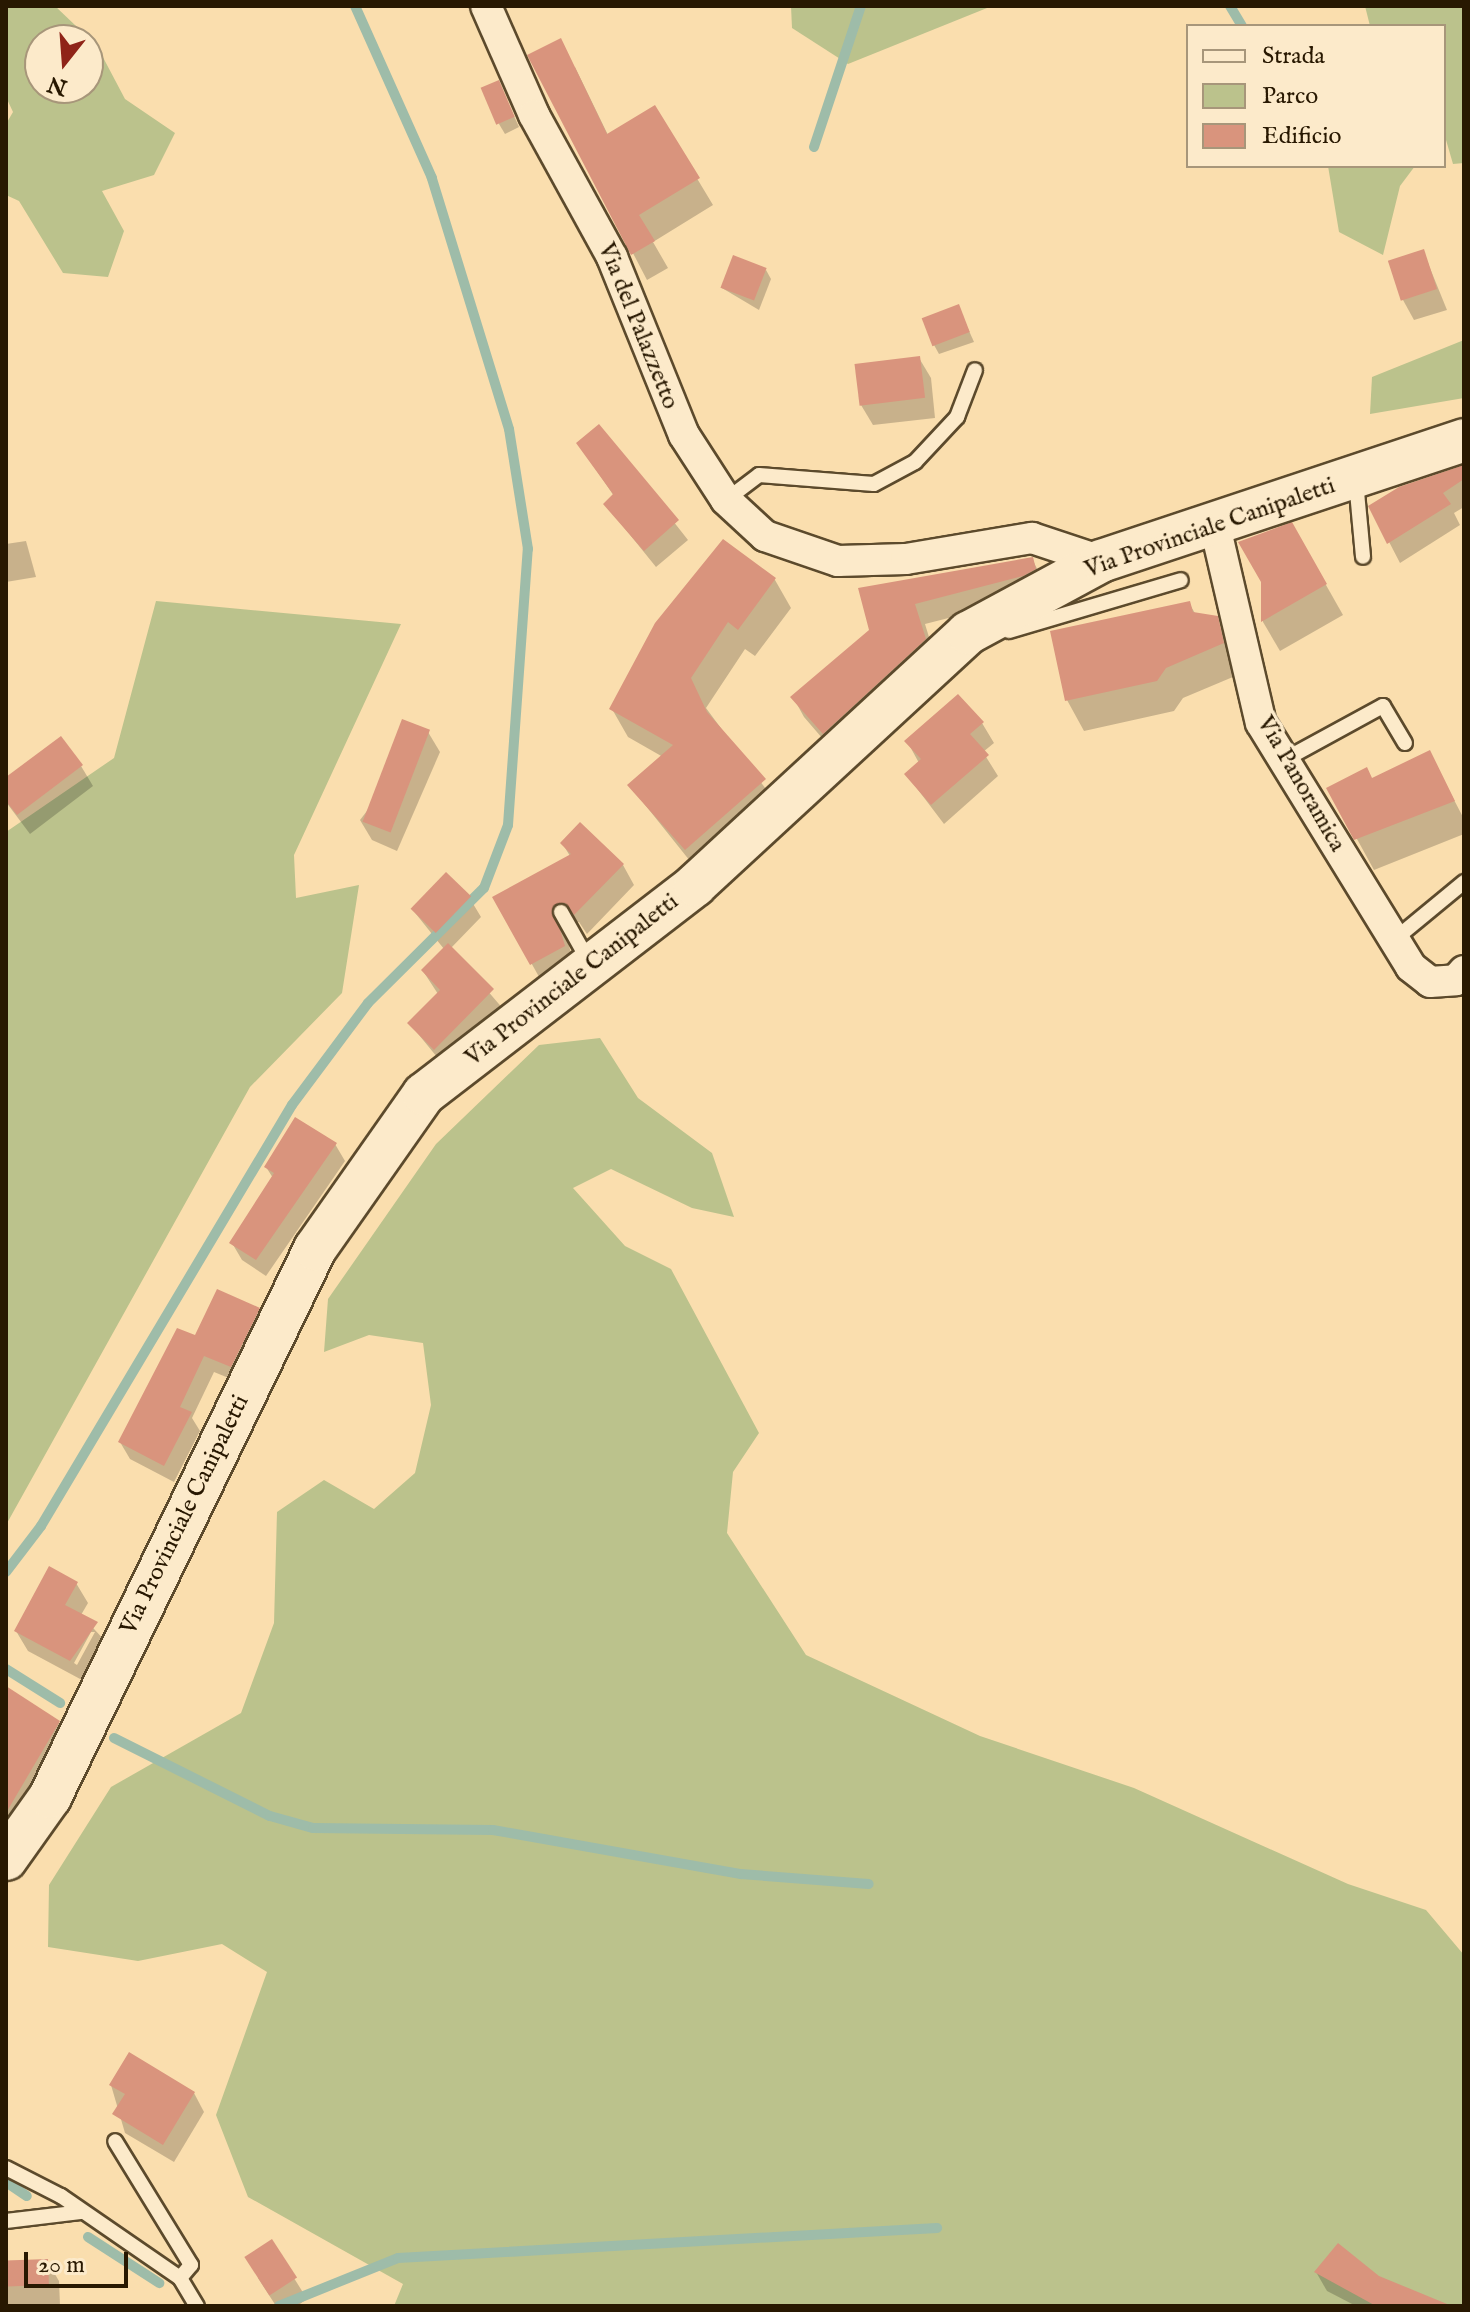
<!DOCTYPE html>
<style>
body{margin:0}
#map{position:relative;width:1470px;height:2312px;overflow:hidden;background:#fadeae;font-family:"IM FELL English",serif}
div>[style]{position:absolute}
.green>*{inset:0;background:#bbc28c}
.shadow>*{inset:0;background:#0003}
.stream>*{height:10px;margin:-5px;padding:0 5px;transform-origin:5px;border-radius:5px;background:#9ebca9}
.building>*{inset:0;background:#d9947d;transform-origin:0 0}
.roads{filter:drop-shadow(2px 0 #5c4a2c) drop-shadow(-2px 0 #5c4a2c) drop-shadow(0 2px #5c4a2c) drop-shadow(0 -2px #5c4a2c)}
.service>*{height:14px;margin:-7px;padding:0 7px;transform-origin:7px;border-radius:7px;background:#fceaca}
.minor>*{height:30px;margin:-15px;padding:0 15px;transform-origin:15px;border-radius:15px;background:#fceaca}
.secondary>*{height:42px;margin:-21px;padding:0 21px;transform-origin:21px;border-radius:21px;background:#fceaca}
span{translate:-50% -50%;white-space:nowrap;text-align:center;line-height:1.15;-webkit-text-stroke:7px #fceaca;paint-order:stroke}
.street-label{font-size:24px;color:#281801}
.frame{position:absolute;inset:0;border:8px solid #281801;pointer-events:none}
.legend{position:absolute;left:1186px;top:24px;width:260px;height:144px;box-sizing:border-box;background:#fceaca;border:2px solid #a7967a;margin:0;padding:10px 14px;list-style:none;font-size:24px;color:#281801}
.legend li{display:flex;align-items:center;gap:16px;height:40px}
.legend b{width:40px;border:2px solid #a7967a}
.north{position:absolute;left:24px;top:24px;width:80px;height:80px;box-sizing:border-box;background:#fceaca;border:2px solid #a7967a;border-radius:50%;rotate:197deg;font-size:22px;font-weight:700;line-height:32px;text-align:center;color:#281801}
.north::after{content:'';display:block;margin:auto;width:28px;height:36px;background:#8f2418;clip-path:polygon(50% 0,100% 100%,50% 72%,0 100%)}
.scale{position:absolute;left:24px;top:2252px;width:104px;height:36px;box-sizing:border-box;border:4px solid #281801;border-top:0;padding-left:10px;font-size:24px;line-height:28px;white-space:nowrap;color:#281801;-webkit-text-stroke:6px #fceaca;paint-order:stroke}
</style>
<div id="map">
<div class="green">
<i style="clip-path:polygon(evenodd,6px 6px,55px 6px,97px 46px,125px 99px,175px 133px,154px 175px,102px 191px,124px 231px,108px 277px,63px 273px,19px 201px,6px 195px,6px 124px,13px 112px,6px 97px,6px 6px,88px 40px,88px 88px,40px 88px,40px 40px,88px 40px)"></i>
<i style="clip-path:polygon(791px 6px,992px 6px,848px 64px,792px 28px)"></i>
<i style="clip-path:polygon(1365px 6px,1464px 6px,1464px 163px,1453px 164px,1444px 133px,1444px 26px,1370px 26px)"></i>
<i style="clip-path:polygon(1328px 166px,1415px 166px,1400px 186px,1383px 255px,1339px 232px)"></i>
<i style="clip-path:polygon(1464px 340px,1464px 398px,1370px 414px,1372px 377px)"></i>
<i style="clip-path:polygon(156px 601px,401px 624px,294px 855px,296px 898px,359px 885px,342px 993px,250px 1087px,6px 1525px,6px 832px,114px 758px)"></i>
<i style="clip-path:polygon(600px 1038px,638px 1098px,712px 1153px,734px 1217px,692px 1208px,611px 1169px,573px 1188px,625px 1246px,671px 1269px,759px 1433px,733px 1472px,727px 1533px,806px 1655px,980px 1736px,1134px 1788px,1348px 1884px,1426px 1910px,1464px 1955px,1464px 2306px,394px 2306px,403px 2284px,248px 2197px,216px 2115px,267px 1972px,222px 1944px,138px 1961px,48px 1947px,49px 1885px,111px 1787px,241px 1713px,274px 1623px,277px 1512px,324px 1480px,374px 1509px,415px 1473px,431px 1405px,423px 1343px,369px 1335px,324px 1352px,328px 1299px,436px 1144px,539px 1045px)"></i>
</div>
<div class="shadow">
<i style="clip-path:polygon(530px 56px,575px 67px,608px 135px,654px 107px,713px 205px,653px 242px,668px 268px,647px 280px)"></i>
<i style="clip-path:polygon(503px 92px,519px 127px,505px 134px,499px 124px)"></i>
<i style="clip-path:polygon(1423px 251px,1447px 310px,1414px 320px,1403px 300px)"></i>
<i style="clip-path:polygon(766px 270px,771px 279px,759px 310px,722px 288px)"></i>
<i style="clip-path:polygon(958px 306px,974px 342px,939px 354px,934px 345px)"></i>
<i style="clip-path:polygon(919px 358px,931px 378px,935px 418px,873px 425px,861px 405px)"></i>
<i style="clip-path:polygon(599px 427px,688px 540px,656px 567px,605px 504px,614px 496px,590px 461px)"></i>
<i style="clip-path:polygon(1464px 467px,1464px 507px,1454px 513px,1460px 525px,1400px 563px,1371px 507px)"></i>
<i style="clip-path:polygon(1292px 525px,1343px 615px,1280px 651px,1263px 622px,1263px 582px)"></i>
<i style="clip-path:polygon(26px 541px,36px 577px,6px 582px,6px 544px)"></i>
<i style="clip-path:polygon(724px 542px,775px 580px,791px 608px,755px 656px,745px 649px,706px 708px,780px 808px,702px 876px,630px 786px,663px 757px,628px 737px,612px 709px)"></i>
<i style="clip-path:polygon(1032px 559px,1043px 580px,1035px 596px,925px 624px,936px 660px,835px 753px,804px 717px,793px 697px,871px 630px,861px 590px)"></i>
<i style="clip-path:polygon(1189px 603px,1196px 615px,1216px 618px,1240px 674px,1183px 698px,1174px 711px,1084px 731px,1067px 700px)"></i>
<i style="clip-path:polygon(982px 723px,994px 743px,983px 752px,998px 776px,944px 824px,906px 774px,919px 763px,907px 741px)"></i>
<i style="clip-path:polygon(428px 732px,440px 752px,397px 851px,372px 840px,360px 820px)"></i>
<i style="clip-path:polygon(1429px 752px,1464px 819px,1464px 834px,1374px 870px,1329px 788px,1372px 780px)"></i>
<i style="clip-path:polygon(81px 766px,93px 786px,30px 834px,6px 802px,6px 780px)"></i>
<i style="clip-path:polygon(562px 843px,623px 865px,634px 885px,587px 934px,579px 922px,563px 926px,575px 966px,543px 984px,495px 898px,570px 856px)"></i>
<i style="clip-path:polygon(469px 897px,481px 917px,451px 948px,504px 1010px,446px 1068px,410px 1024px,438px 994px,423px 971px,444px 949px,412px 909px)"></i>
<i style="clip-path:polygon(335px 1144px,345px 1161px,266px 1276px,242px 1260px,232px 1243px,273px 1178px,266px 1167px)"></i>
<i style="clip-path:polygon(259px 1309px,268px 1326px,241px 1383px,214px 1372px,192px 1418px,200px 1431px,174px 1482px,130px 1459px,120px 1442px,196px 1338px)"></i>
<i style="clip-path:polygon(evenodd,76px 1583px,88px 1603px,81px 1615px,108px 1644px,82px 1680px,28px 1651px,16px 1631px,76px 1583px,91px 1632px,95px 1632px,77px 1665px,74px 1663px,91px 1632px)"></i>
<i style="clip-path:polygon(6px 1699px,59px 1722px,74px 1748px,6px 1852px)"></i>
<i style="clip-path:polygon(111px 2085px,194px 2093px,204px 2112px,174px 2162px,125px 2133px)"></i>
<i style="clip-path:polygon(271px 2241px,307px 2299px,297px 2306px,276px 2306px,258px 2278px)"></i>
<i style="clip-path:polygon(47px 2261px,59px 2281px,60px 2305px,6px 2306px,6px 2263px)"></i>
<i style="clip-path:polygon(1316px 2272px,1378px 2277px,1433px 2306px,1356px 2306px,1327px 2291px)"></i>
</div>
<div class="stream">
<i style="left:1230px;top:6px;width:23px;rotate:59deg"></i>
<i style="left:814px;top:147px;width:149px;rotate:-71.6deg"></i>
<i style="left:6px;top:1572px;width:58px;rotate:-52.7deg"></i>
<i style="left:41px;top:1526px;width:490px;rotate:-59.2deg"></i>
<i style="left:292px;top:1105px;width:127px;rotate:-53.3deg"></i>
<i style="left:368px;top:1003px;width:163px;rotate:-44.8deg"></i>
<i style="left:484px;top:888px;width:67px;rotate:-69.1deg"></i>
<i style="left:508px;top:825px;width:277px;rotate:-85.9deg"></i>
<i style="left:528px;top:549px;width:121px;rotate:-99deg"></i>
<i style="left:509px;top:429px;width:263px;rotate:-107.1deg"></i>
<i style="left:432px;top:178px;width:188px;rotate:-114.1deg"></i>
<i style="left:6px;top:1669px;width:64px;rotate:32.2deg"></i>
<i style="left:114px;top:1738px;width:174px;rotate:26.6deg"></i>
<i style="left:270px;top:1816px;width:45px;rotate:15.6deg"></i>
<i style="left:313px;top:1828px;width:180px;rotate:0.6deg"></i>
<i style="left:493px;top:1830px;width:252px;rotate:10.1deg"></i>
<i style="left:741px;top:1874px;width:128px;rotate:4.5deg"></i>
<i style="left:6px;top:2182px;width:25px;rotate:34deg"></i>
<i style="left:88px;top:2237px;width:85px;rotate:32.9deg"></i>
<i style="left:279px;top:2306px;width:128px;rotate:-22deg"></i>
<i style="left:398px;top:2258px;width:540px;rotate:-3.19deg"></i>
</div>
<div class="building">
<i style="clip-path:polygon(561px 38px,607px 134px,655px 105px,700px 178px,639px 215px,655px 241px,631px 255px,527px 55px)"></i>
<i style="left:499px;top:80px;width:40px;height:20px;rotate:67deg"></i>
<i style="left:1424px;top:249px;width:42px;height:38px;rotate:72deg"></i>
<i style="left:733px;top:255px;width:36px;height:35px;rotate:21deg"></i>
<i style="left:959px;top:304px;width:30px;height:40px;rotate:69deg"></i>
<i style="left:920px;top:356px;width:42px;height:66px;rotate:83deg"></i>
<i style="clip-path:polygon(599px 424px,679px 520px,644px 551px,603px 504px,613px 494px,576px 443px)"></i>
<i style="clip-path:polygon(1464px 465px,1464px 479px,1443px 493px,1451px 504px,1387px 544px,1368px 506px,1399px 487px)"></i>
<i style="clip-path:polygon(1292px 522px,1327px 584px,1261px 622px,1261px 582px,1238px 542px)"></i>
<i style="clip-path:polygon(723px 539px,776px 578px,738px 630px,728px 622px,691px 678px,707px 712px,766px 779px,685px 850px,627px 785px,673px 745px,609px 709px,655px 623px)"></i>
<i style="clip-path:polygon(1033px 557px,1036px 569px,1023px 576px,915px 604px,926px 639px,823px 734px,790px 697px,869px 630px,858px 588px)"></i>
<i style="clip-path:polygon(1190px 601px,1193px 612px,1218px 616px,1224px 643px,1166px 668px,1157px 681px,1065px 701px,1050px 631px)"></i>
<i style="clip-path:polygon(958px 694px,984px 722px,970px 734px,989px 755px,931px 805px,904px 774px,921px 759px,904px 741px)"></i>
<i style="left:402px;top:719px;width:30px;height:110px;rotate:21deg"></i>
<i style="clip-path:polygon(61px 736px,83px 765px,17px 815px,6px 801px,6px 777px)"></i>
<i style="clip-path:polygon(1430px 750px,1455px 801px,1354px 840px,1326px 788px,1367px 767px,1372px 778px)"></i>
<i style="clip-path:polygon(580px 822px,624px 864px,574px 915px,565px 903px,553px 906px,565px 946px,530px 965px,492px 897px,571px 854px,560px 843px)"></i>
<i style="left:446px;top:872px;width:35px;height:51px;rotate:44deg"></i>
<i style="clip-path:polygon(448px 943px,494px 989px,434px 1050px,407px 1023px,440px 990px,421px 970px)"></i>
<i style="clip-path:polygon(295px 1117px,337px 1143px,256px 1260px,229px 1243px,274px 1173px,264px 1167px)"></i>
<i style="clip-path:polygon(217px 1289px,260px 1308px,231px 1367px,204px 1356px,180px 1407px,192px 1412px,164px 1466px,118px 1442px,177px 1328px,195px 1335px)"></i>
<i style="clip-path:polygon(49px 1566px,78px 1582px,65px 1605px,98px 1622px,70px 1661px,14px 1631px)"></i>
<i style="clip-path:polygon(6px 1686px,60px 1721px,6px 1813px)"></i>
<i style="clip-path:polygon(129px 2052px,195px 2092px,163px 2145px,112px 2114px,125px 2094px,109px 2085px)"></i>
<i style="left:272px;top:2239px;width:46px;height:33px;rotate:57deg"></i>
<i style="clip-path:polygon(1338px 2243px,1379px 2276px,1452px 2306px,1376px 2306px,1314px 2272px)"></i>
<i style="left:48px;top:2259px;width:26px;height:42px;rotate:88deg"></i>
</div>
<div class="roads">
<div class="service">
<i style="left:1356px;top:481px;width:76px;rotate:84.7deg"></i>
<i style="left:726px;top:500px;width:41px;rotate:-37.1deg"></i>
<i style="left:759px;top:475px;width:115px;rotate:4.5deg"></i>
<i style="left:874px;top:484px;width:47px;rotate:-28.2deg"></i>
<i style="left:915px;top:462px;width:62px;rotate:-47deg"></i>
<i style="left:957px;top:417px;width:50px;rotate:-69deg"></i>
<i style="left:1009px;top:631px;width:179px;rotate:-16.5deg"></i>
<i style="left:1282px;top:761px;width:115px;rotate:-28.6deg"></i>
<i style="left:1383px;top:706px;width:43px;rotate:59.3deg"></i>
<i style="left:561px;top:912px;width:55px;rotate:60.6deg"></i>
<i style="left:1394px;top:940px;width:91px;rotate:-39.6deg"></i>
<i style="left:6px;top:2168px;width:62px;rotate:27deg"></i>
<i style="left:61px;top:2196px;width:145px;rotate:34.6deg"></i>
<i style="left:180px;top:2278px;width:17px;rotate:-50deg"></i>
<i style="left:191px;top:2265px;width:145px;rotate:-121.5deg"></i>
<i style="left:6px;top:2221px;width:77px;rotate:-6.8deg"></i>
<i style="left:180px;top:2278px;width:33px;rotate:59deg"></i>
</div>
<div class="minor">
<i style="left:486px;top:6px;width:119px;rotate:66.2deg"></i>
<i style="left:534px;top:115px;width:162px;rotate:61.2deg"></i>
<i style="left:612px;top:257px;width:192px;rotate:68deg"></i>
<i style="left:684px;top:435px;width:77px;rotate:57.1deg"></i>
<i style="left:726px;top:500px;width:53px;rotate:42.7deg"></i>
<i style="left:765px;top:536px;width:77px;rotate:18.9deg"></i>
<i style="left:838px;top:561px;width:68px;rotate:-1.7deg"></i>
<i style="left:906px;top:559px;width:128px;rotate:-9.5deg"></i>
<i style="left:1032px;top:538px;width:73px;rotate:18.4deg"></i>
<i style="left:1215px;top:526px;width:202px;rotate:76.9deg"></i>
<i style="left:1261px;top:723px;width:286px;rotate:58.4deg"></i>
<i style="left:1411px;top:967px;width:24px;rotate:38deg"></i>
<i style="left:1430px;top:982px;width:26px;rotate:-4deg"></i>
<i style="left:1456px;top:980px;width:12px;rotate:-48deg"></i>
</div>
<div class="secondary">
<i style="left:6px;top:1859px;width:76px;rotate:-54.6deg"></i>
<i style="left:50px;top:1797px;width:609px;rotate:-64.19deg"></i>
<i style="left:315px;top:1249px;width:189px;rotate:-54.9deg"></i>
<i style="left:424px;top:1094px;width:342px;rotate:-37.6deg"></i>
<i style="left:695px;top:885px;width:372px;rotate:-42.7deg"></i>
<i style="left:968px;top:633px;width:151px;rotate:-28.4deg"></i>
<i style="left:1101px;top:561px;width:383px;rotate:-18.4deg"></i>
</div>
</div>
<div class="street-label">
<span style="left:638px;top:326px;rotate:68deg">Via del Palazzetto</span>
<span style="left:1210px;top:528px;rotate:-19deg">Via Provinciale Canipaletti</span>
<span style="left:1301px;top:784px;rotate:60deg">Via Panoramica</span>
<span style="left:572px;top:980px;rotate:-38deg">Via Provinciale Canipaletti</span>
<span style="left:185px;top:1515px;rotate:-64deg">Via Provinciale Canipaletti</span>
</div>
<div class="frame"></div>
<ul class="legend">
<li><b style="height:10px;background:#fceaca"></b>Strada</li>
<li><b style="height:22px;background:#bbc28c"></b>Parco</li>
<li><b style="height:22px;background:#d9947d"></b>Edificio</li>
</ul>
<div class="north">N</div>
<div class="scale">20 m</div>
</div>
